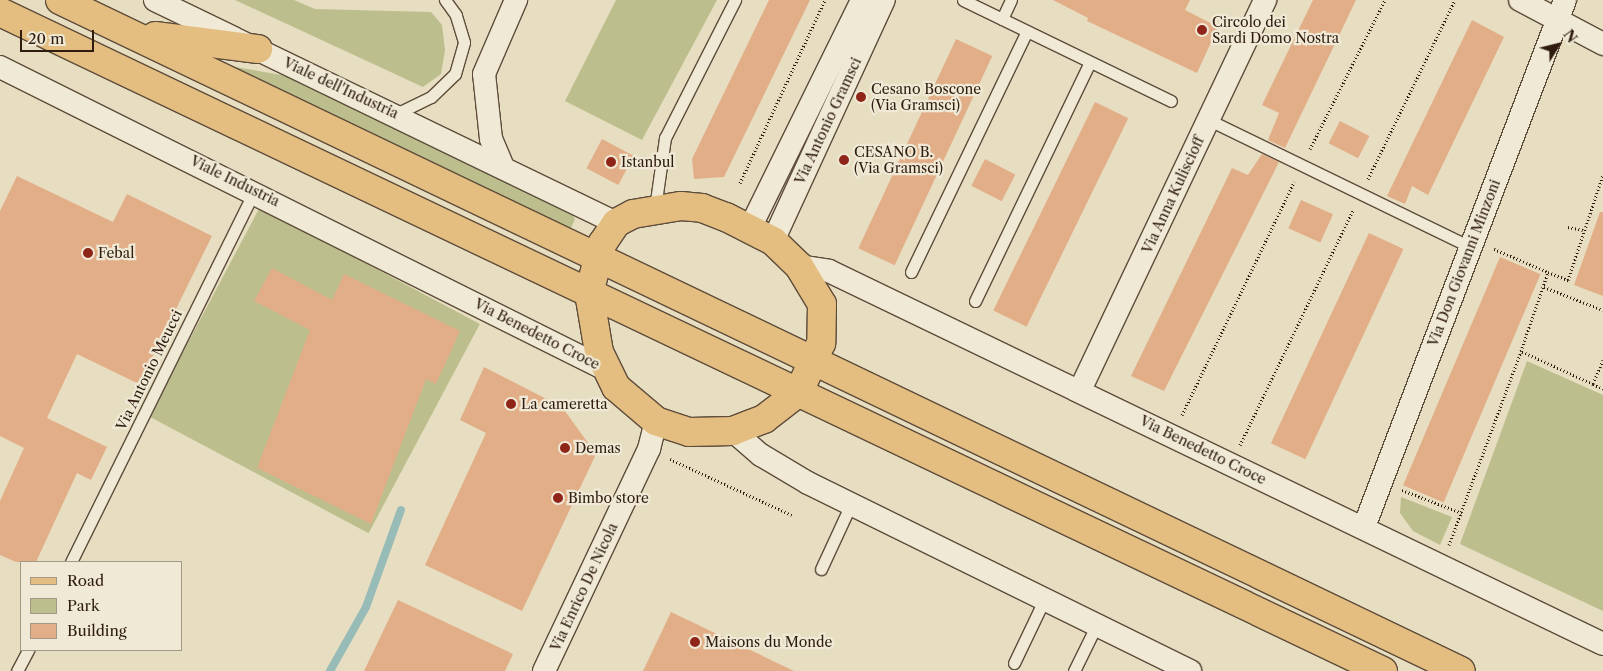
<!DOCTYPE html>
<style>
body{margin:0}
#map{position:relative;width:1603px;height:671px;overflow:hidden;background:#e7ddc0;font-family:"Libre Caslon Text",serif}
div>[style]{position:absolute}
.green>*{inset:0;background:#bcbf8d;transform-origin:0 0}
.stream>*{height:8px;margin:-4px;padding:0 4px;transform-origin:4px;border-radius:4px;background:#97bbb6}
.building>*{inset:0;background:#e2ae88;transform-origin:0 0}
.path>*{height:3px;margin-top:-1.5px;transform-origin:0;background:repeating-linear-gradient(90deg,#301c0f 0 1px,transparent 0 3.5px)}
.roads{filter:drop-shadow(1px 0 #5e4c3b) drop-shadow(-1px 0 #5e4c3b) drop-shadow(0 1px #5e4c3b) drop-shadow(0 -1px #5e4c3b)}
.service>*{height:11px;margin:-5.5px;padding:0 5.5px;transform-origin:5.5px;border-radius:5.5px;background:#efe9d6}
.minor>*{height:22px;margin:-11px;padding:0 11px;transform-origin:11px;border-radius:11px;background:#efe9d6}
.primary>*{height:28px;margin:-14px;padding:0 14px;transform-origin:14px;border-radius:14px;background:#e4be80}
.dots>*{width:14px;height:14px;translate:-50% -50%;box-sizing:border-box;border:2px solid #efe9d6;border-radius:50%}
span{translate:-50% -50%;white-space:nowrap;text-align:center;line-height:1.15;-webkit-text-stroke:4.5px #efe9d6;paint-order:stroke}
.poi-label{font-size:14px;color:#301c0f}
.left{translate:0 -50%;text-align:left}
.street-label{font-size:14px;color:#301c0f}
.legend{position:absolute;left:20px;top:561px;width:162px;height:90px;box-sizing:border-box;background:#efe9d6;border:1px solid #a39786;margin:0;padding:6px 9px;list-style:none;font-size:15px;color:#301c0f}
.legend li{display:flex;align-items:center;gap:10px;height:25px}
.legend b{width:25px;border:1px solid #a39786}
.north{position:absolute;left:1533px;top:20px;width:50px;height:50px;-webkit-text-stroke:4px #efe9d6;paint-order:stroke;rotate:54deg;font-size:14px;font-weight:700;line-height:20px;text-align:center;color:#301c0f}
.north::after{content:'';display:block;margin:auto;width:18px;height:22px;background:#301c0f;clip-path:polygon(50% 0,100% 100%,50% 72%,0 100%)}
.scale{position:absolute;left:20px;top:30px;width:74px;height:22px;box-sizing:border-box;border:2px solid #301c0f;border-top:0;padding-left:6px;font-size:15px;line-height:18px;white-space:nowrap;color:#301c0f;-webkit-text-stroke:4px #efe9d6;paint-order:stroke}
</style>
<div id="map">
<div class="green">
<i style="clip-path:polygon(235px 0,294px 0,315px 9px,431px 12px,442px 25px,445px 50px,441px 74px,423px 87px)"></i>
<i style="clip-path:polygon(616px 0,717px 0,642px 140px,565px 101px)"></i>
<i style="clip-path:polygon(207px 62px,293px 77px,568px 209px,575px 219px,571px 228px,559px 229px)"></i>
<i style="left:260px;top:207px;width:249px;height:237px;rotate:28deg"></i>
<i style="clip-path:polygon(1527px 361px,1603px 395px,1603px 611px,1460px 544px)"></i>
<i style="clip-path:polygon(1401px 497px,1452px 517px,1440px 545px,1413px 531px,1400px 513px)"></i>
</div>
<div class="stream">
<i style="left:330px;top:671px;width:73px;rotate:-60.6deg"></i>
<i style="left:366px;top:607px;width:103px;rotate:-70.2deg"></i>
</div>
<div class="building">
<i style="clip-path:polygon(769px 0,810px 0,724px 177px,694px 179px,692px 159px)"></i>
<i style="clip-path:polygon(1053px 0,1190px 0,1185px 10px,1218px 27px,1197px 73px,1087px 21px,1088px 18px)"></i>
<i style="clip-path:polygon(1313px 0,1356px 0,1285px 148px,1268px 140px,1279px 113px,1262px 105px)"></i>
<i style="clip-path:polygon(1472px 20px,1504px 37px,1428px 195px,1412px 186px,1405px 204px,1387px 196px)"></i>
<i style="left:956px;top:39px;width:40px;height:231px;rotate:25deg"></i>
<i style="left:1095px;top:102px;width:37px;height:232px;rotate:26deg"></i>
<i style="left:1340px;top:121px;width:33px;height:25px;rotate:27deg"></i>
<i style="left:602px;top:139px;width:36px;height:33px;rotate:28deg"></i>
<i style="clip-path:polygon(1262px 154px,1279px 162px,1164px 391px,1131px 376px,1232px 168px,1248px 175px)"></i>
<i style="left:985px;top:159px;width:34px;height:30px;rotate:27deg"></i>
<i style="clip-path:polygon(17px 176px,113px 222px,127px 194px,212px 236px,139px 384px,77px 354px,47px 418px,107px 447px,91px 480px,77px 473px,36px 562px,16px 562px,0 555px,0 501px,24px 448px,0 436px,0 211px)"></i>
<i style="left:1301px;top:200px;width:35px;height:31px;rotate:24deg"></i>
<i style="clip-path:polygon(1600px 212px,1603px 212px,1603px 296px,1574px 285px)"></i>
<i style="left:1369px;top:233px;width:38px;height:232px;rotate:25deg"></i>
<i style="left:1500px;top:257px;width:44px;height:248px;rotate:23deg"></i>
<i style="clip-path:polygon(272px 268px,332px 300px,344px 274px,460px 331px,436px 384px,426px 379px,371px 524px,257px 468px,310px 330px,254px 301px)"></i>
<i style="clip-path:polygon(484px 367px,562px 407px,596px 454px,522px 611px,425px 565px,486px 433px,460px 420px)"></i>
<i style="clip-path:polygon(398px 600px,513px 654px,505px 671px,364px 671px)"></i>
<i style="clip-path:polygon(671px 612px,794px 671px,643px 671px)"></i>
</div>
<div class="path">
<i style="left:1310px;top:149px;width:167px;rotate:-63.3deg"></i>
<i style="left:1368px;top:179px;width:199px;rotate:-64.1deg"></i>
<i style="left:740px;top:183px;width:202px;rotate:-65.1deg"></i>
<i style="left:1568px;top:227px;width:15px;rotate:11deg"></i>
<i style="left:1494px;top:249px;width:59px;rotate:23.1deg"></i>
<i style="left:1544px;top:287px;width:63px;rotate:21.3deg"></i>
<i style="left:1603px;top:360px;width:26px;rotate:113deg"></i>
<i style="left:1593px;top:384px;width:11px;rotate:27deg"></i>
<i style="left:1593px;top:384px;width:79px;rotate:-155.4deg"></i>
<i style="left:1521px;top:351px;width:83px;rotate:-71.1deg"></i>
<i style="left:1548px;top:272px;width:22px;rotate:22deg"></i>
<i style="left:1568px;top:280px;width:111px;rotate:-71.6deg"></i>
<i style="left:1182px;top:415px;width:259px;rotate:-64.3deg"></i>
<i style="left:1240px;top:445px;width:261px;rotate:-64.3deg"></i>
<i style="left:670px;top:459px;width:134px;rotate:24.7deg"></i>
<i style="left:1402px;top:490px;width:64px;rotate:21deg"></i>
<i style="left:1449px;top:545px;width:207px;rotate:-69.6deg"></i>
</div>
<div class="roads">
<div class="service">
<i style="left:963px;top:0;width:231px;rotate:25.9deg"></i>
<i style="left:1002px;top:19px;width:21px;rotate:-65deg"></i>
<i style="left:396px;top:114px;width:39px;rotate:-26deg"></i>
<i style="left:431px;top:97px;width:33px;rotate:-44deg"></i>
<i style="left:455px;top:74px;width:33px;rotate:-74deg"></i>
<i style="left:464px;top:42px;width:28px;rotate:-107deg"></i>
<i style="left:456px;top:15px;width:19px;rotate:-126deg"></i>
<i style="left:1209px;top:120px;width:290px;rotate:25.9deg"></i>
<i style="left:655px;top:208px;width:71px;rotate:-81.9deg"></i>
<i style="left:665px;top:138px;width:155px;rotate:-63.1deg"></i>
<i style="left:911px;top:272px;width:267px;rotate:-64.3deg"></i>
<i style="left:975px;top:301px;width:265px;rotate:-64.3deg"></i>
<i style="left:71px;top:562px;width:414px;rotate:-63.7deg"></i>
<i style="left:821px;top:569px;width:72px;rotate:-65.2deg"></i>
<i style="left:1014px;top:663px;width:72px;rotate:-64.5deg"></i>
<i style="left:17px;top:671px;width:24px;rotate:-62deg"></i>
<i style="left:1074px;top:671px;width:52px;rotate:-63.9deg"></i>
</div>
<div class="minor">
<i style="left:155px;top:0;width:512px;rotate:25.81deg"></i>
<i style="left:1520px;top:0;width:94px;rotate:27.9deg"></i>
<i style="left:0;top:67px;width:676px;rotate:26.53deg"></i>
<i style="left:503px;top:167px;width:30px;rotate:-113deg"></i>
<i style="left:491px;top:139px;width:65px;rotate:-96.1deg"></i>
<i style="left:484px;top:74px;width:81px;rotate:-66.6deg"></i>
<i style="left:750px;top:228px;width:254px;rotate:-63.8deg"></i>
<i style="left:773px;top:241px;width:265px;rotate:-65.3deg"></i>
<i style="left:799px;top:266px;width:30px;rotate:9deg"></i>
<i style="left:829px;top:271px;width:859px;rotate:25.73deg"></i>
<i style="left:1080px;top:390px;width:432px;rotate:-64.6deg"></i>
<i style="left:733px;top:431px;width:37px;rotate:41deg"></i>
<i style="left:761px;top:455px;width:55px;rotate:30.8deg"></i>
<i style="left:808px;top:483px;width:426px;rotate:26.2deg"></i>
<i style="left:1364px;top:527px;width:564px;rotate:-69.12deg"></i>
<i style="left:544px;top:671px;width:246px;rotate:-64.7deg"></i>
<i style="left:649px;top:449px;width:29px;rotate:-76deg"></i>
</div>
<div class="primary">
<i style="left:60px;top:0;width:1553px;rotate:25.59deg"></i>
<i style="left:0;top:12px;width:1532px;rotate:25.48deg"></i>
<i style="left:155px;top:36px;width:104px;rotate:7.2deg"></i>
<i style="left:681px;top:206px;width:21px;rotate:5deg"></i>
<i style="left:702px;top:208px;width:26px;rotate:21deg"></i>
<i style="left:726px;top:217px;width:53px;rotate:27.1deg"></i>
<i style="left:773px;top:241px;width:36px;rotate:44deg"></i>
<i style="left:799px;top:266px;width:44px;rotate:58.8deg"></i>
<i style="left:822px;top:304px;width:39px;rotate:91deg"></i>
<i style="left:821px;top:343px;width:54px;rotate:114.2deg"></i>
<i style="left:799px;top:392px;width:44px;rotate:142.4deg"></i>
<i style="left:764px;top:419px;width:33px;rotate:159deg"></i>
<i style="left:733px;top:431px;width:44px;rotate:178.7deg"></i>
<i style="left:689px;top:432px;width:35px;rotate:-162deg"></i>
<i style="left:656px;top:421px;width:52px;rotate:-139.6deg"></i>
<i style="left:616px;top:387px;width:39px;rotate:-116deg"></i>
<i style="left:599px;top:352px;width:60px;rotate:-99.6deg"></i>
<i style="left:589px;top:293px;width:51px;rotate:-75.1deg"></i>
<i style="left:602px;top:244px;width:25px;rotate:-56deg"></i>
<i style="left:616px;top:223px;width:19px;rotate:-28deg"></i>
<i style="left:633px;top:214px;width:49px;rotate:-9.5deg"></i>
</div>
</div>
<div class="dots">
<i style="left:1202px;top:30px;background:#8f2418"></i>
<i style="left:861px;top:97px;background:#8f2418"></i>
<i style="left:844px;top:160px;background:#8f2418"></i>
<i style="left:611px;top:162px;background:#8f2418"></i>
<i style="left:88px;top:253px;background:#8f2418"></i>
<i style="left:511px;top:404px;background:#8f2418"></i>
<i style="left:565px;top:448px;background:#8f2418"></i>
<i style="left:558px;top:498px;background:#8f2418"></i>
<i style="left:695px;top:642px;background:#8f2418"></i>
</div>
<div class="poi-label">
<span class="left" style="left:1212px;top:30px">Circolo dei<br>Sardi Domo Nostra</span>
<span class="left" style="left:871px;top:97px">Cesano Boscone<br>(Via Gramsci)</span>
<span class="left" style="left:854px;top:160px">CESANO B.<br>(Via Gramsci)</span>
<span class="left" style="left:621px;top:162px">Istanbul</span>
<span class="left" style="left:98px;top:253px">Febal</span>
<span class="left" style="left:521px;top:404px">La cameretta</span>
<span class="left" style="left:575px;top:448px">Demas</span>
<span class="left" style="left:568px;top:498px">Bimbo store</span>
<span class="left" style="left:705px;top:642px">Maisons du Monde</span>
</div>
<div class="street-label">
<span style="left:341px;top:88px;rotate:25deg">Viale dell'Industria</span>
<span style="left:828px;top:121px;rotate:-65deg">Via Antonio Gramsci</span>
<span style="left:235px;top:181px;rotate:26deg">Viale Industria</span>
<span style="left:1173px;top:195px;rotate:-65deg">Via Anna Kuliscioff</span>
<span style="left:1464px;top:263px;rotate:-69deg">Via Don Giovanni Minzoni</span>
<span style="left:537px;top:334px;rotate:27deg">Via Benedetto Croce</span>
<span style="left:149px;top:370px;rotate:-64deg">Via Antonio Meucci</span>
<span style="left:1203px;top:450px;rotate:26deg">Via Benedetto Croce</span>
<span style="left:584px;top:587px;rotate:-65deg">Via Enrico De Nicola</span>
</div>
<ul class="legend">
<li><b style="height:6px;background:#e4be80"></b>Road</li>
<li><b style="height:14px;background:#bcbf8d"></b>Park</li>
<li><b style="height:14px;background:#e2ae88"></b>Building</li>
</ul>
<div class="north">N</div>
<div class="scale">20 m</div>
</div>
